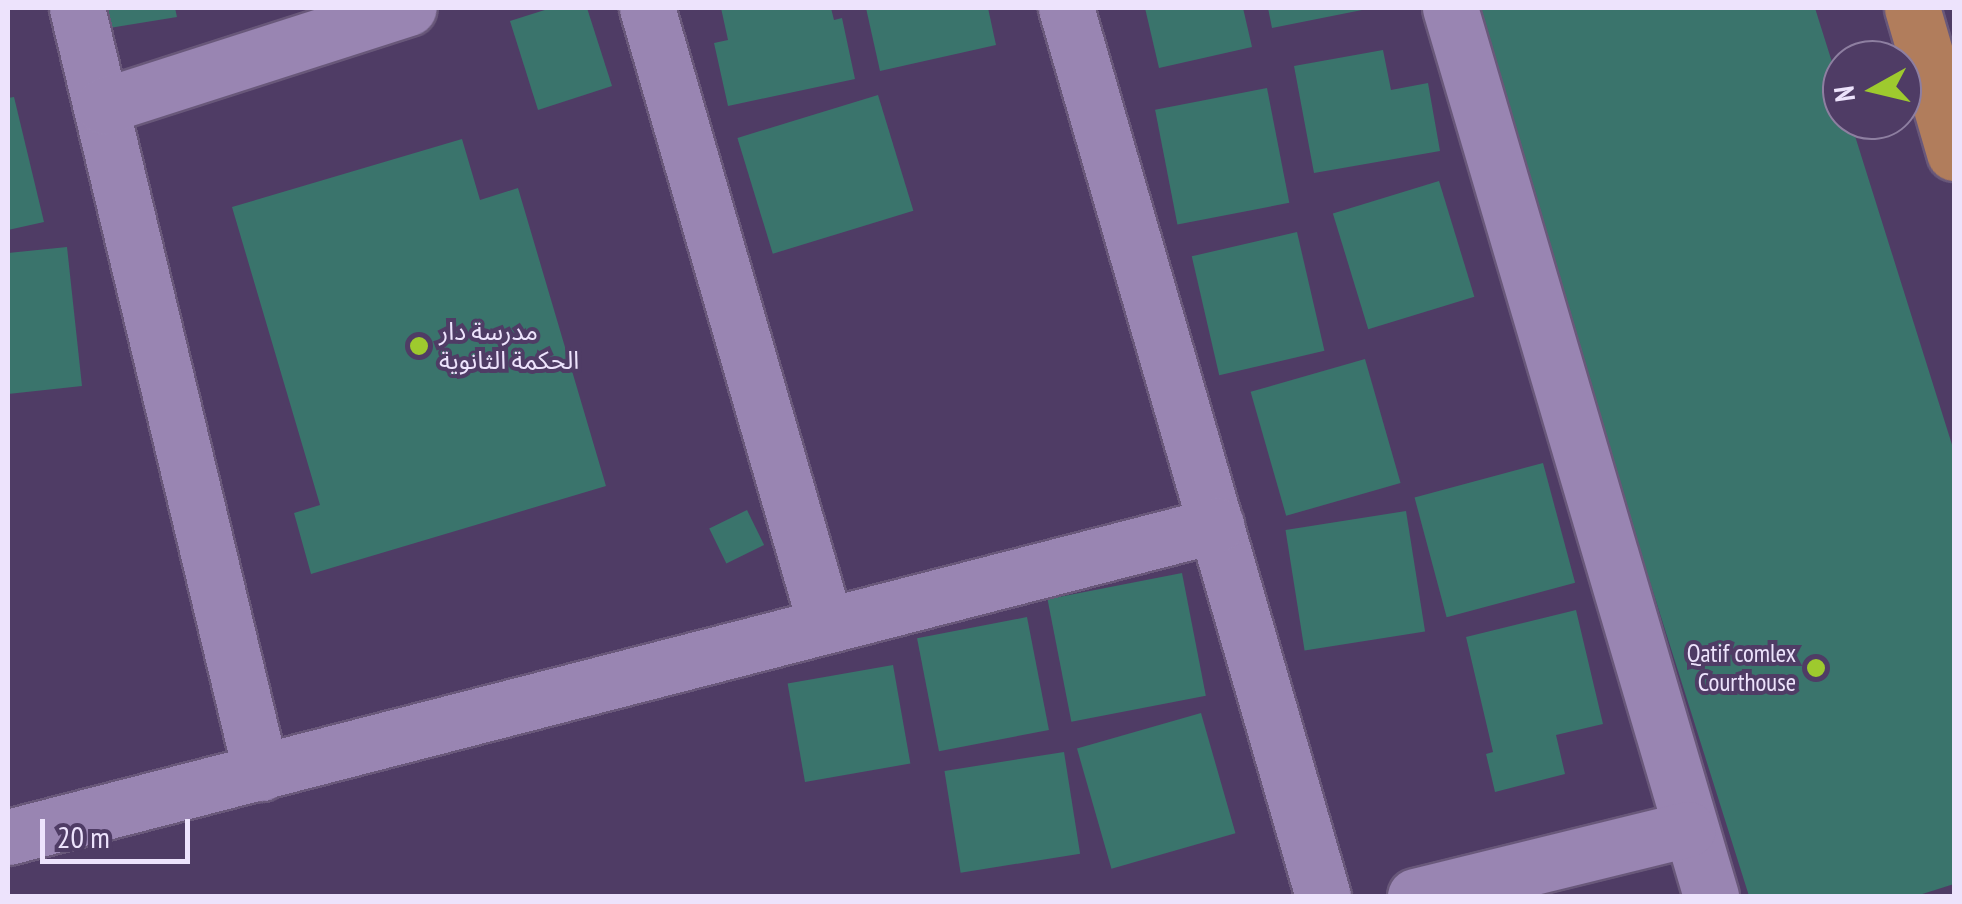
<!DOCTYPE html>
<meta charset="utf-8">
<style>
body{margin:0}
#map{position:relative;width:1962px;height:904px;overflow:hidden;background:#4f3c65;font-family:"PT Sans Narrow","Noto Sans Arabic",sans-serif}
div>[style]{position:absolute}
.building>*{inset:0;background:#3a746c;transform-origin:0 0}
.roads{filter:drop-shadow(2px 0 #69587a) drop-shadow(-2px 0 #69587a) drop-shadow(0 2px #69587a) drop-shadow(0 -2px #69587a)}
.street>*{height:55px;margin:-27.5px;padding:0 27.5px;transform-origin:27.5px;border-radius:27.5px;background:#9985b2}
.primary>*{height:55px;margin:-27.5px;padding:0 27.5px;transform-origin:27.5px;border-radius:27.5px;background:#b17d5c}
.dots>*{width:28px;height:28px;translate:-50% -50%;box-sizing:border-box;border:5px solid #4f3c65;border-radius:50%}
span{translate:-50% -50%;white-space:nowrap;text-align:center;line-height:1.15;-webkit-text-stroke:8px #4f3c65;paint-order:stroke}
.poi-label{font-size:25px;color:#ede3fc}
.left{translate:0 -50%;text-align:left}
.right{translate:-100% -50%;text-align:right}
.frame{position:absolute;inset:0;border:10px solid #ede3fc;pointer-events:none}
.north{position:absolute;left:1822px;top:40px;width:100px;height:100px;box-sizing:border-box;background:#4f3c65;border:2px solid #8e7fa1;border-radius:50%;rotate:262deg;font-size:28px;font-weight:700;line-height:40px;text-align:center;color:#ede3fc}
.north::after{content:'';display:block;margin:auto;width:35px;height:45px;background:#9eca2e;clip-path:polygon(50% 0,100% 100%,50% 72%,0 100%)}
.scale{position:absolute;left:40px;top:819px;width:150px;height:45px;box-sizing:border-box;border:5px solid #ede3fc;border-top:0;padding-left:12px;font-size:30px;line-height:35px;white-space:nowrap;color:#ede3fc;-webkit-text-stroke:8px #4f3c65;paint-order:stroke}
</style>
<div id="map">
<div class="building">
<i style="clip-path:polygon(93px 8px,175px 8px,177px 17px,97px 30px)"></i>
<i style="clip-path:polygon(551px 8px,587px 8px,612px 86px,538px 110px,510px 21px)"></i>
<i style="clip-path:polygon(721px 8px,831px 8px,834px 20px,842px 18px,855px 79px,728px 106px,714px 43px,728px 40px)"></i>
<i style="clip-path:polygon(866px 8px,988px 8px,996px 45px,880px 71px)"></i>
<i style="clip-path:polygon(1145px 8px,1243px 8px,1252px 47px,1159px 68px)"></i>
<i style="clip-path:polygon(1268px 8px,1366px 8px,1367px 9px,1272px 28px)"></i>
<i style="clip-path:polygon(1469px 8px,1815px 8px,1842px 94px,1842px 120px,1850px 120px,1954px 451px,1954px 884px,1916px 896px,1749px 896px)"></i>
<i style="clip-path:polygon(1383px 50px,1391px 90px,1428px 83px,1440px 151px,1314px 173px,1294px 66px)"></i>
<i style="left:1267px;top:88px;width:117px;height:114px;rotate:79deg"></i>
<i style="left:878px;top:95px;width:121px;height:147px;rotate:73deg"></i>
<i style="clip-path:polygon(14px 97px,44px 222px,8px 230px,8px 98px)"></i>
<i style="clip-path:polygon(462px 139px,480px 200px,518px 188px,606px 486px,311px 574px,294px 513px,320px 505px,232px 207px)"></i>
<i style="left:1439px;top:181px;width:121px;height:111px;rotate:73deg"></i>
<i style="left:1297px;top:232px;width:122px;height:108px;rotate:77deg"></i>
<i style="clip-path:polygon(67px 247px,82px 386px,8px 394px,8px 253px)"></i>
<i style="left:1365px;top:359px;width:129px;height:119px;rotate:74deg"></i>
<i style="left:1543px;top:463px;width:124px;height:133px;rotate:75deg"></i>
<i style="left:747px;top:510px;width:39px;height:42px;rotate:64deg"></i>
<i style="left:1406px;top:511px;width:122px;height:122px;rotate:81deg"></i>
<i style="left:1182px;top:573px;width:125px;height:137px;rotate:79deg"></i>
<i style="clip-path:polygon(1576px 610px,1603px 724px,1556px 735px,1565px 774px,1495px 792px,1486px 754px,1493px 752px,1466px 637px)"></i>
<i style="left:1027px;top:617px;width:115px;height:112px;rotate:79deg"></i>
<i style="left:893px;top:665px;width:100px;height:107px;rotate:80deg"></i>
<i style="left:1201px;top:713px;width:125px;height:129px;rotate:74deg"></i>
<i style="left:1064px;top:752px;width:103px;height:121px;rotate:81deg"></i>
</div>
<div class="roads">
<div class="street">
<i style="left:77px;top:8px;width:787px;rotate:76.48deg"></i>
<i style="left:647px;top:8px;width:643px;rotate:73.85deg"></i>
<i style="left:1066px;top:8px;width:924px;rotate:73.86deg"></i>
<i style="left:1450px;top:8px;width:926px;rotate:73.62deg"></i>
<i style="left:103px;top:106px;width:321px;rotate:-17.8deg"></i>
<i style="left:8px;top:837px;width:1248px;rotate:-14.48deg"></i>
<i style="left:1415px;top:896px;width:281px;rotate:-13.8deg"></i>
</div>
<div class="primary">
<i style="left:1912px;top:8px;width:151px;rotate:73.8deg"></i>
</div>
</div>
<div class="dots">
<i style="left:419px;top:346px;background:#9eca2e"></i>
<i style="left:1816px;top:668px;background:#9eca2e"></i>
</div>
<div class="poi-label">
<span class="left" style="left:439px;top:346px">مدرسة دار<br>الحكمة الثانوية</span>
<span class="right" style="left:1796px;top:668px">Qatif comlex<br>Courthouse</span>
</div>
<div class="frame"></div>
<div class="north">N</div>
<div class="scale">20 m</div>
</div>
